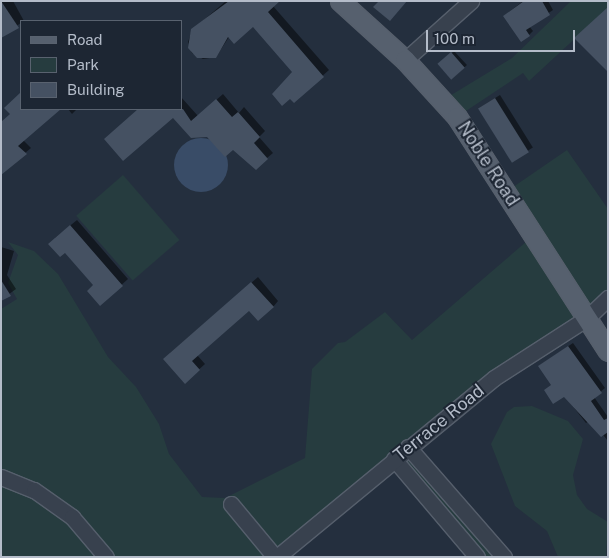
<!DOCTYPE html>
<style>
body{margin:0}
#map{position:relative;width:609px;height:558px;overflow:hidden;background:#242f3e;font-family:"Public Sans",sans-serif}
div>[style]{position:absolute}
.green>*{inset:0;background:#263c3f;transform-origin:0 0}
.water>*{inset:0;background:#394c67}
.round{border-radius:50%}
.shadow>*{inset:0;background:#0007;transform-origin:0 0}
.building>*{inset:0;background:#455162;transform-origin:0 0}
.roads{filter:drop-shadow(1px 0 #565f6c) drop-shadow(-1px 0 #565f6c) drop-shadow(0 1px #565f6c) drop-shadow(0 -1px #565f6c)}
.minor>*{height:15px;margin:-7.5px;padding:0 7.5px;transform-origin:7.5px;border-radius:7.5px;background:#38414e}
.major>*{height:19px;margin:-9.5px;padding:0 9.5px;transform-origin:9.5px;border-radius:9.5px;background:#56606e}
span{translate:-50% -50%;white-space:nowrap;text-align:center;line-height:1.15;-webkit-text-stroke:4px #1d2633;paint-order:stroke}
.street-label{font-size:18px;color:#b4bcc9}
.frame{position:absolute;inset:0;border:2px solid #b4bcc9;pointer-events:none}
.legend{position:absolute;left:20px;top:20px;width:162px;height:90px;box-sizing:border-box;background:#1d2633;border:1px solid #59626f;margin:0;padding:6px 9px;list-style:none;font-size:15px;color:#b4bcc9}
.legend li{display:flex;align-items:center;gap:10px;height:25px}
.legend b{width:25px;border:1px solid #59626f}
.scale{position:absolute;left:426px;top:30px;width:149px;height:22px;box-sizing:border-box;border:2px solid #b4bcc9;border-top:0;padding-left:6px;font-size:15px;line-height:18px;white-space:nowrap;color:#b4bcc9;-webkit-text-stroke:4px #1d2633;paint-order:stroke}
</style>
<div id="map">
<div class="green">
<i style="clip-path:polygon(571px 1px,608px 1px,608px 8px,529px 81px,523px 73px,457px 117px,443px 100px,512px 58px)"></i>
<i style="clip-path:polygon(567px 150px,608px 209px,608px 298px,409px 447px,504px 557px,477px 557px,394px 459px,277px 557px,1px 557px,1px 309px,17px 299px,8px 283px,18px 255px,8px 242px,34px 251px,58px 274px,108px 357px,136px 387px,159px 424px,169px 454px,202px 497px,225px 498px,305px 458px,312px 369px,338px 343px,345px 342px,385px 312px,412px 340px,534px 235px,506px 192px)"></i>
<i style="left:123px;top:175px;width:86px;height:62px;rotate:49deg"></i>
<i style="clip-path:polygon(532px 406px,568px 421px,583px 439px,573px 475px,577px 495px,587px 509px,608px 522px,606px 557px,558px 557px,547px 531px,515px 506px,491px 444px,507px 412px,514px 407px)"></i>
</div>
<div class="water">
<i class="round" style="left:174px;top:138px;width:54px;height:54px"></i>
</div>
<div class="shadow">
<i style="clip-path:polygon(1px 1px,13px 1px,24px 21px,1px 36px)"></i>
<i style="clip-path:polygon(226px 1px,279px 1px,273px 6px,329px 70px,294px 101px,293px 72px,253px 26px,229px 37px,216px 57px,203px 59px,192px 53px,188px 42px,192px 30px)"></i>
<i style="clip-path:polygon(523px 1px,548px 1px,553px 10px,529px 26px,533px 31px,529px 35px,504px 16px)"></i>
<i style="left:454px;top:51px;width:19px;height:19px;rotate:47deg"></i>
<i style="clip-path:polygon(21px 93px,21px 109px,59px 109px,23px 140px,31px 148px,1px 173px,12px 114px,6px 108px)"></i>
<i style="clip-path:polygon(223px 94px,239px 113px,244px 107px,265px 131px,259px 137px,273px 153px,267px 158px,233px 149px,173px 116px,111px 134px,139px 109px,181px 109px,181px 97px,198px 116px)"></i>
<i style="left:500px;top:95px;width:62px;height:25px;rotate:58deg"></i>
<i style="clip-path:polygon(68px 109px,77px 109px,72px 114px)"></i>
<i style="clip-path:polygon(77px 220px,128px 279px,100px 304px,94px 285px,55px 238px)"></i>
<i style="clip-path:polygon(1px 247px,14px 251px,7px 275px,16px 289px,1px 300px)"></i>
<i style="clip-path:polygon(258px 277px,278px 301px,273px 307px,249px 310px,197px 355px,205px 364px,185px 382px,170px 353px)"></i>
<i style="clip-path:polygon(573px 343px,605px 388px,594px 397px,608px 417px,608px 441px,591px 420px,586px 423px,564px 395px,545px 390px,552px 385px,539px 366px)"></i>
</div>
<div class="building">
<i style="clip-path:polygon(1px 1px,19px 28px,1px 38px)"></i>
<i style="clip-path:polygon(229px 1px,280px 1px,268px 12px,324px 77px,294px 103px,290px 99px,282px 106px,272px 94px,292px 72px,253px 27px,234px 44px,228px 37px,216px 58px,197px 58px,188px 48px,191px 29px)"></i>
<i style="clip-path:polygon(379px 1px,407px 1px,390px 21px,373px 7px)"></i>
<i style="clip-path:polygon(524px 1px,542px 1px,550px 15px,526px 30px,530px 36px,521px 42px,503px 16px)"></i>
<i style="clip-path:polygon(608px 7px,608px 72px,574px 38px)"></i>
<i style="left:451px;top:52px;width:21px;height:18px;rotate:49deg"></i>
<i style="clip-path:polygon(21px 92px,21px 109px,61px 109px,18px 146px,27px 154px,1px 175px,1px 122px,10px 114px,4px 108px)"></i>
<i style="left:495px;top:98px;width:64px;height:20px;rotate:58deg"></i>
<i style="clip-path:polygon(216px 99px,232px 117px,238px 112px,260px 137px,254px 143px,268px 159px,256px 170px,233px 150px,225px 157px,207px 137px,191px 138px,173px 118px,123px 161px,104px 139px,138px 109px,183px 109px,191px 121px)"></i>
<i style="clip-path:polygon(70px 225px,123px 286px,100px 306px,87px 291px,93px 285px,65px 253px,60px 257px,48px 244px)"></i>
<i style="clip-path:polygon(1px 280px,11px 296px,1px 301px)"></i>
<i style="clip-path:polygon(251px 282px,274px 307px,258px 321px,249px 311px,192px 361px,200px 370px,185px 384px,163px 359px)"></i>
<i style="clip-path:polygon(568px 346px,602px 393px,591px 401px,604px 420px,608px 418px,608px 432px,601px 437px,564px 397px,553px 404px,544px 390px,551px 385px,538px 366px)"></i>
</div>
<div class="roads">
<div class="minor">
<i style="left:405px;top:60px;width:89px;rotate:-41.8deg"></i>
<i style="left:408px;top:447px;width:146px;rotate:48.9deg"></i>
<i style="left:394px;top:459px;width:128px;rotate:49.7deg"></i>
<i style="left:1px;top:477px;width:35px;rotate:22deg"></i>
<i style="left:34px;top:490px;width:47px;rotate:35.4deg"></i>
<i style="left:72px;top:517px;width:52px;rotate:49.6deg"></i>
<i style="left:231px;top:504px;width:69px;rotate:50.3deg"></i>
<i style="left:277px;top:557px;width:281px;rotate:-39.5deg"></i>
<i style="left:494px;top:378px;width:111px;rotate:-32.8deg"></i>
<i style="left:587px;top:318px;width:29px;rotate:-44deg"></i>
</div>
<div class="major">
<i style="left:340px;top:1px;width:88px;rotate:42.2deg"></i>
<i style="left:405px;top:60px;width:77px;rotate:47.6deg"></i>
<i style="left:457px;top:117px;width:278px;rotate:57.2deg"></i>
</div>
</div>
<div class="street-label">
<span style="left:488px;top:164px;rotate:57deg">Noble Road</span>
<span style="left:439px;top:423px;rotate:-39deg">Terrace Road</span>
</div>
<div class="frame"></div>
<ul class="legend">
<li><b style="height:6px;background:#56606e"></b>Road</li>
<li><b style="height:14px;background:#263c3f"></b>Park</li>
<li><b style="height:14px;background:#455162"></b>Building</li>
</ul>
<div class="scale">100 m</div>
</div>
